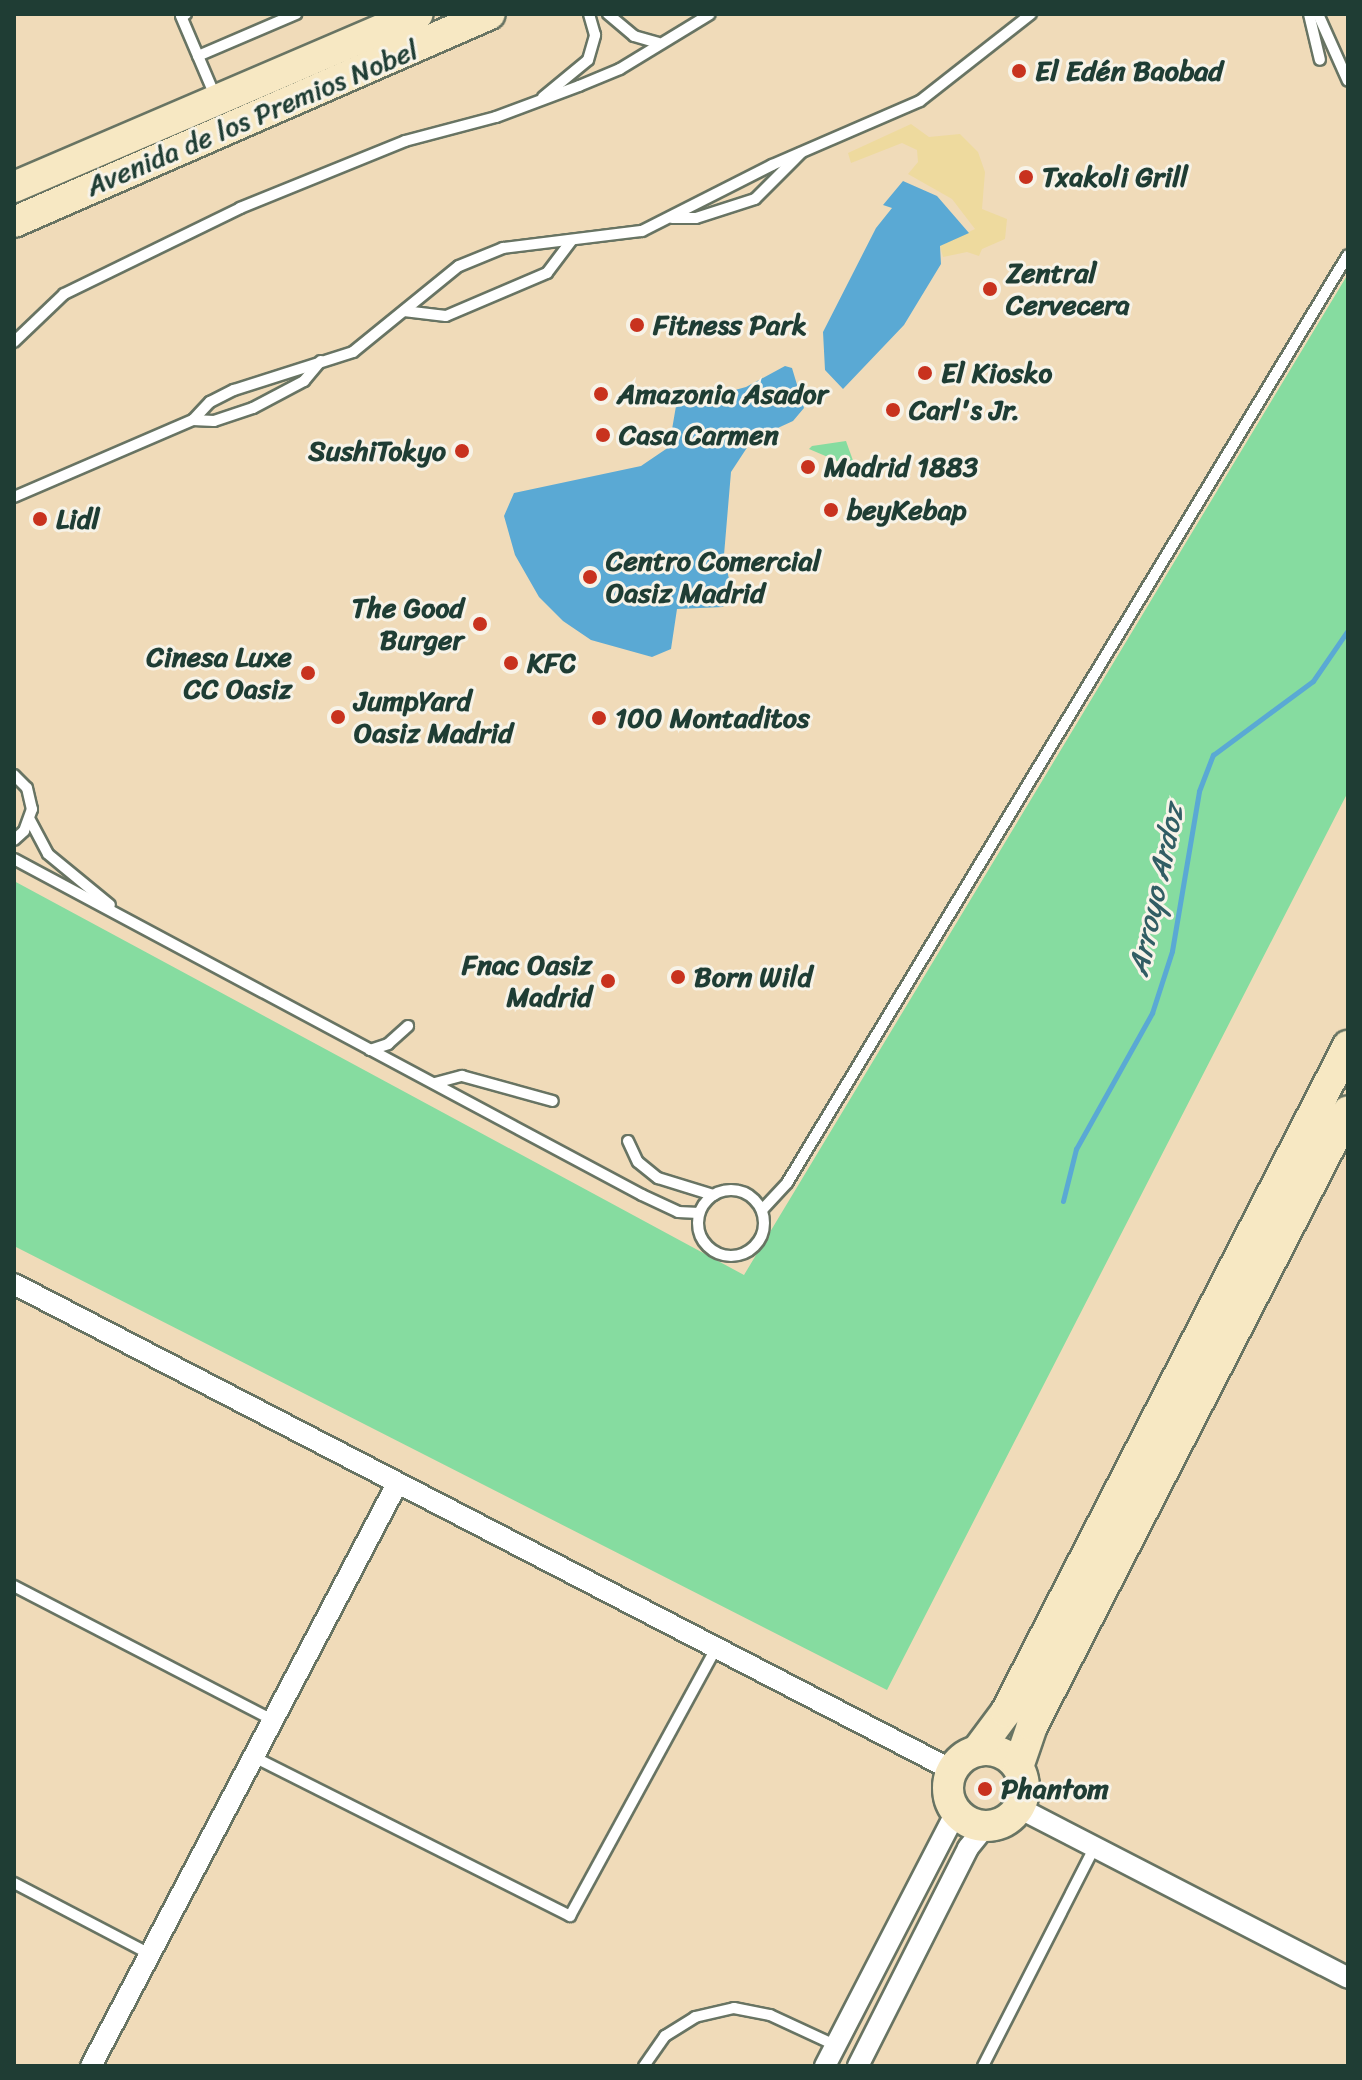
<!DOCTYPE html>
<meta charset="utf-8">
<style>
body{margin:0}
#map{position:relative;width:1362px;height:2080px;overflow:hidden;background:#f0dbb9;font-family:Sriracha,sans-serif}
div>[style]{position:absolute}
.green>*{inset:0;background:#86dca0}
.sand>*{inset:0;background:#eeda9e}
.water>*{inset:0;background:#5aa9d4}
.stream>*{height:5px;margin:-2.5px;padding:0 2.5px;transform-origin:2.5px;border-radius:2.5px;background:#5aa9d4}
.roads{filter:drop-shadow(2px 0 #687463) drop-shadow(-2px 0 #687463) drop-shadow(0 2px #687463) drop-shadow(0 -2px #687463)}
.lane>*{height:10px;margin:-5px;padding:0 5px;transform-origin:5px;border-radius:5px;background:#fff}
.lane>.ring{margin:-5px;padding:0;box-sizing:content-box;background:none;border:10px solid #fff;border-radius:50%}
.street>*{height:20px;margin:-10px;padding:0 10px;transform-origin:10px;border-radius:10px;background:#fff}
.secondary>*{height:30px;margin:-15px;padding:0 15px;transform-origin:15px;border-radius:15px;background:#f7e8c3}
.secondary>.ring{margin:-15px;padding:0;box-sizing:content-box;background:none;border:30px solid #f7e8c3;border-radius:50%}
.dots>*{width:22px;height:22px;translate:-50% -50%;box-sizing:border-box;border:4px solid #f7f3e8;border-radius:50%}
span{translate:-50% -50%;white-space:nowrap;text-align:center;line-height:1.15;-webkit-text-stroke:6px #f7f3e8;paint-order:stroke}
.poi-label{font-size:28px;color:#1f3d34;font-weight:700}
.left{translate:0 -50%;text-align:left}
.right{translate:-100% -50%;text-align:right}
.street-label{font-size:28px;color:#1f3d34}
.water-label{font-size:30px;color:#315d64;font-style:italic}
.frame{position:absolute;inset:0;border:16px solid #1f3d34;pointer-events:none}
</style>
<div id="map">
<div class="green">
<i style="clip-path:polygon(1348px 274px,1348px 792px,887px 1690px,14px 1246px,14px 881px,744px 1275px)"></i>
<i style="clip-path:polygon(846px 441px,856px 469px,809px 449px,812px 446px)"></i>
</div>
<div class="sand">
<i style="clip-path:polygon(911px 124px,929px 137px,960px 134px,978px 152px,985px 172px,982px 209px,1007px 219px,1005px 239px,982px 249px,979px 256px,967px 252px,943px 257px,940px 246px,975px 229px,952px 199px,908px 174px,918px 162px,917px 150px,902px 143px,851px 163px,848px 153px)"></i>
</div>
<div class="water">
<i style="clip-path:polygon(903px 181px,937px 196px,969px 233px,940px 246px,941px 264px,904px 325px,843px 389px,825px 370px,823px 332px,876px 228px,892px 208px,883px 205px)"></i>
<i style="clip-path:polygon(785px 366px,792px 368px,804px 408px,793px 421px,752px 440px,731px 472px,724px 555px,731px 589px,723px 607px,677px 609px,671px 649px,652px 657px,591px 640px,563px 621px,539px 597px,515px 555px,504px 516px,514px 493px,641px 466px,669px 447px,676px 406px,746px 387px)"></i>
</div>
<div class="stream">
<i style="left:1063px;top:1201px;width:54px;rotate:-76deg"></i>
<i style="left:1076px;top:1149px;width:156px;rotate:-60.8deg"></i>
<i style="left:1152px;top:1013px;width:65px;rotate:-72.1deg"></i>
<i style="left:1172px;top:951px;width:162px;rotate:-80.4deg"></i>
<i style="left:1199px;top:791px;width:39px;rotate:-69deg"></i>
<i style="left:1213px;top:755px;width:124px;rotate:-36.5deg"></i>
<i style="left:1313px;top:681px;width:62px;rotate:-55.5deg"></i>
</div>
<div class="roads">
<div class="lane">
<i style="left:186px;top:14px;width:5px;rotate:158deg"></i>
<i style="left:181px;top:16px;width:89px;rotate:66.9deg"></i>
<i style="left:608px;top:14px;width:34px;rotate:40deg"></i>
<i style="left:634px;top:36px;width:25px;rotate:16deg"></i>
<i style="left:1309px;top:14px;width:47px;rotate:76.6deg"></i>
<i style="left:1318px;top:14px;width:73px;rotate:65.9deg"></i>
<i style="left:198px;top:56px;width:107px;rotate:-23.2deg"></i>
<i style="left:543px;top:97px;width:58px;rotate:-39.4deg"></i>
<i style="left:588px;top:60px;width:26px;rotate:-74deg"></i>
<i style="left:595px;top:35px;width:22px;rotate:-106deg"></i>
<i style="left:672px;top:218px;width:24px"></i>
<i style="left:696px;top:218px;width:62px;rotate:-17.9deg"></i>
<i style="left:755px;top:199px;width:65px;rotate:-45deg"></i>
<i style="left:404px;top:311px;width:42px;rotate:6.8deg"></i>
<i style="left:446px;top:316px;width:110px;rotate:-23.1deg"></i>
<i style="left:547px;top:273px;width:41px;rotate:-52.9deg"></i>
<i style="left:14px;top:342px;width:69px;rotate:-43.8deg"></i>
<i style="left:64px;top:294px;width:196px;rotate:-26deg"></i>
<i style="left:240px;top:208px;width:178px;rotate:-22.1deg"></i>
<i style="left:405px;top:141px;width:94px;rotate:-14.8deg"></i>
<i style="left:496px;top:117px;width:89px;rotate:-20.5deg"></i>
<i style="left:579px;top:86px;width:44px;rotate:-22.5deg"></i>
<i style="left:620px;top:69px;width:105px;rotate:-31.4deg"></i>
<i style="left:193px;top:420px;width:21px;rotate:3deg"></i>
<i style="left:214px;top:421px;width:41px;rotate:-18.4deg"></i>
<i style="left:253px;top:408px;width:58px;rotate:-27.9deg"></i>
<i style="left:304px;top:381px;width:26px;rotate:-50deg"></i>
<i style="left:14px;top:497px;width:195px;rotate:-23.3deg"></i>
<i style="left:193px;top:420px;width:25px;rotate:-47deg"></i>
<i style="left:210px;top:402px;width:27px;rotate:-27deg"></i>
<i style="left:234px;top:390px;width:125px;rotate:-17.7deg"></i>
<i style="left:353px;top:352px;width:136px;rotate:-39.1deg"></i>
<i style="left:459px;top:266px;width:48px;rotate:-22.2deg"></i>
<i style="left:503px;top:248px;width:140px;rotate:-7deg"></i>
<i style="left:642px;top:231px;width:146px;rotate:-26.9deg"></i>
<i style="left:772px;top:165px;width:161px;rotate:-23.4deg"></i>
<i style="left:920px;top:101px;width:141px;rotate:-38.1deg"></i>
<i style="left:14px;top:775px;width:18px;rotate:45deg"></i>
<i style="left:27px;top:788px;width:22px;rotate:77deg"></i>
<i style="left:32px;top:809px;width:23px;rotate:110deg"></i>
<i style="left:24px;top:831px;width:13px;rotate:138deg"></i>
<i style="left:30px;top:820px;width:38px;rotate:62deg"></i>
<i style="left:48px;top:854px;width:80px;rotate:39.4deg"></i>
<i style="left:14px;top:859px;width:712px;rotate:28.15deg"></i>
<i style="left:642px;top:1195px;width:40px;rotate:25deg"></i>
<i style="left:678px;top:1212px;width:21px;rotate:3deg"></i>
<i style="left:370px;top:1050px;width:19px;rotate:-18deg"></i>
<i style="left:388px;top:1044px;width:27px;rotate:-42deg"></i>
<i style="left:435px;top:1083px;width:28px;rotate:-15deg"></i>
<i style="left:462px;top:1076px;width:94px;rotate:15.4deg"></i>
<i style="left:628px;top:1141px;width:23px;rotate:65deg"></i>
<i style="left:638px;top:1162px;width:26px;rotate:39deg"></i>
<i style="left:658px;top:1178px;width:58px;rotate:17.2deg"></i>
<i class="ring" style="left:698px;top:1190px;width:56px;height:56px"></i>
<i style="left:762px;top:1210px;width:37px;rotate:-47deg"></i>
<i style="left:787px;top:1183px;width:1084px;rotate:-58.85deg"></i>
<i style="left:14px;top:1586px;width:292px;rotate:27.4deg"></i>
<i style="left:254px;top:1757px;width:354px;rotate:26.7deg"></i>
<i style="left:570px;top:1916px;width:303px;rotate:-61.4deg"></i>
<i style="left:14px;top:1883px;width:153px;rotate:27.6deg"></i>
<i style="left:644px;top:2066px;width:37px;rotate:-55deg"></i>
<i style="left:665px;top:2036px;width:36px;rotate:-32deg"></i>
<i style="left:695px;top:2017px;width:40px;rotate:-13deg"></i>
<i style="left:734px;top:2008px;width:37px;rotate:11deg"></i>
<i style="left:770px;top:2015px;width:72px;rotate:24.8deg"></i>
<i style="left:983px;top:2066px;width:245px;rotate:-63deg"></i>
</div>
<div class="street">
<i style="left:14px;top:1284px;width:1056px;rotate:27.39deg"></i>
<i style="left:1019px;top:1808px;width:370px;rotate:27.3deg"></i>
<i style="left:91px;top:2066px;width:658px;rotate:-62.27deg"></i>
<i style="left:825px;top:2066px;width:286px;rotate:-62.7deg"></i>
<i style="left:858px;top:2066px;width:244px;rotate:-63.2deg"></i>
<i style="left:968px;top:1848px;width:27px;rotate:-51deg"></i>
</div>
<div class="secondary">
<i style="left:14px;top:187px;width:439px;rotate:-23.2deg"></i>
<i style="left:14px;top:222px;width:519px;rotate:-23.6deg"></i>
<i class="ring" style="left:948px;top:1750px;width:46px;height:46px"></i>
<i style="left:977px;top:1751px;width:49px;rotate:-53.4deg"></i>
<i style="left:1006px;top:1712px;width:749px;rotate:-62.82deg"></i>
<i style="left:1018px;top:1767px;width:43px;rotate:-71.1deg"></i>
<i style="left:1032px;top:1726px;width:691px;rotate:-62.8deg"></i>
</div>
</div>
<div class="dots">
<i style="left:1019px;top:71px;background:#c8321e"></i>
<i style="left:1026px;top:177px;background:#c8321e"></i>
<i style="left:990px;top:289px;background:#c8321e"></i>
<i style="left:637px;top:325px;background:#c8321e"></i>
<i style="left:925px;top:373px;background:#c8321e"></i>
<i style="left:601px;top:394px;background:#c8321e"></i>
<i style="left:893px;top:410px;background:#c8321e"></i>
<i style="left:603px;top:435px;background:#c8321e"></i>
<i style="left:462px;top:451px;background:#c8321e"></i>
<i style="left:808px;top:467px;background:#c8321e"></i>
<i style="left:831px;top:510px;background:#c8321e"></i>
<i style="left:40px;top:519px;background:#c8321e"></i>
<i style="left:590px;top:577px;background:#c8321e"></i>
<i style="left:480px;top:624px;background:#c8321e"></i>
<i style="left:511px;top:663px;background:#c8321e"></i>
<i style="left:308px;top:673px;background:#c8321e"></i>
<i style="left:338px;top:717px;background:#c8321e"></i>
<i style="left:599px;top:718px;background:#c8321e"></i>
<i style="left:678px;top:977px;background:#c8321e"></i>
<i style="left:608px;top:981px;background:#c8321e"></i>
<i style="left:985px;top:1789px;background:#c8321e"></i>
</div>
<div class="poi-label">
<span class="left" style="left:1035px;top:71px">El Edén Baobad</span>
<span class="left" style="left:1042px;top:177px">Txakoli Grill</span>
<span class="left" style="left:1006px;top:289px">Zentral<br>Cervecera</span>
<span class="left" style="left:653px;top:325px">Fitness Park</span>
<span class="left" style="left:941px;top:373px">El Kiosko</span>
<span class="left" style="left:617px;top:394px">Amazonia Asador</span>
<span class="left" style="left:909px;top:410px">Carl's Jr.</span>
<span class="left" style="left:619px;top:435px">Casa Carmen</span>
<span class="right" style="left:446px;top:451px">SushiTokyo</span>
<span class="left" style="left:824px;top:467px">Madrid 1883</span>
<span class="left" style="left:847px;top:510px">beyKebap</span>
<span class="left" style="left:56px;top:519px">Lidl</span>
<span class="left" style="left:606px;top:577px">Centro Comercial<br>Oasiz Madrid</span>
<span class="right" style="left:464px;top:624px">The Good<br>Burger</span>
<span class="right" style="left:292px;top:673px">Cinesa Luxe<br>CC Oasiz</span>
<span class="left" style="left:527px;top:663px">KFC</span>
<span class="left" style="left:354px;top:717px">JumpYard<br>Oasiz Madrid</span>
<span class="left" style="left:615px;top:718px">100 Montaditos</span>
<span class="right" style="left:592px;top:981px">Fnac Oasiz<br>Madrid</span>
<span class="left" style="left:694px;top:977px">Born Wild</span>
<span class="left" style="left:1001px;top:1789px">Phantom</span>
</div>
<div class="street-label">
<span style="left:252px;top:118px;rotate:-23deg">Avenida de los Premios Nobel</span>
</div>
<div class="water-label">
<span style="left:1156px;top:890px;rotate:-78deg">Arroyo Ardoz</span>
</div>
<div class="frame"></div>
</div>
